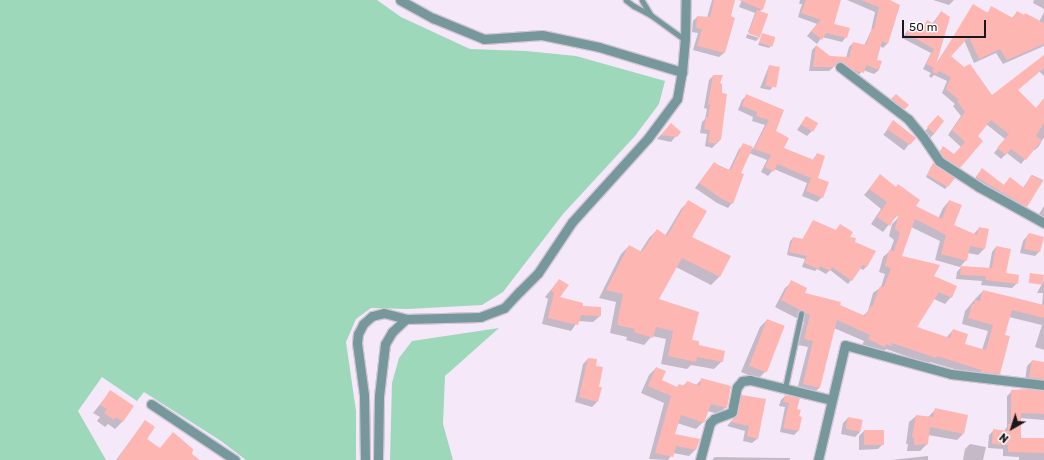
<!DOCTYPE html>
<style>
body{margin:0}
#map{position:relative;width:1044px;height:460px;overflow:hidden;background:#f5e8f9;font-family:Rubik,sans-serif}
div>[style]{position:absolute}
.green>*{inset:0;background:#9dd8ba}
.shadow>*{inset:0;background:#0003;transform-origin:0 0}
.building>*{inset:0;background:#feb6b2;transform-origin:0 0}
.roads{filter:drop-shadow(1px 0 #d2c6d5) drop-shadow(-1px 0 #d2c6d5) drop-shadow(0 1px #d2c6d5) drop-shadow(0 -1px #d2c6d5)}
.service>*{height:4.5px;margin:-2.25px;padding:0 2.25px;transform-origin:2.25px;border-radius:2.25px;background:#76989c}
.minor>*{height:9px;margin:-4.5px;padding:0 4.5px;transform-origin:4.5px;border-radius:4.5px;background:#76989c}
span{translate:-50% -50%;white-space:nowrap;text-align:center;line-height:1.15;-webkit-text-stroke:4px #fff;paint-order:stroke}
.north{position:absolute;left:992px;top:408px;width:40px;height:40px;-webkit-text-stroke:3px #fff;paint-order:stroke;rotate:219deg;font-size:11px;font-weight:700;line-height:16px;text-align:center;color:#1a161b}
.north::after{content:'';display:block;margin:auto;width:14px;height:18px;background:#1a161b;clip-path:polygon(50% 0,100% 100%,50% 72%,0 100%)}
.scale{position:absolute;left:902px;top:20px;width:84px;height:18px;box-sizing:border-box;border:2px solid #1a161b;border-top:0;padding-left:5px;font-size:12px;line-height:14px;white-space:nowrap;color:#1a161b;-webkit-text-stroke:3px #fff;paint-order:stroke}
</style>
<div id="map">
<div class="green">
<i style="clip-path:polygon(0 0,377px 0,401px 17px,470px 49px,526px 51px,576px 56px,665px 81px,659px 104px,635px 136px,563px 214px,503px 292px,482px 305px,408px 309px,371px 308px,356px 319px,346px 342px,356px 411px,356px 460px,246px 460px,221px 441px,144px 392px,137px 401px,102px 377px,78px 411px,106px 460px,0 460px)"></i>
<i style="clip-path:polygon(499px 328px,445px 376px,443px 424px,453px 460px,390px 460px,392px 383px,399px 358px,412px 341px)"></i>
</div>
<div class="shadow">
<i style="clip-path:polygon(712px 0,727px 0,724px 53px,719px 57px,693px 50px,698px 33px,692px 32px,693px 21px,697px 17px,707px 18px)"></i>
<i style="clip-path:polygon(742px 0,762px 0,762px 9px,759px 12px,760px 37px,756px 41px,746px 38px,747px 34px,759px 38px,759px 36px,748px 32px,755px 13px,739px 7px)"></i>
<i style="clip-path:polygon(800px 0,840px 0,833px 25px,846px 37px,842px 42px,822px 37px,817px 44px,807px 36px,817px 24px,798px 17px,802px 4px,799px 4px)"></i>
<i style="clip-path:polygon(847px 0,888px 0,899px 6px,887px 44px,883px 48px,880px 46px,876px 60px,879px 70px,874px 74px,863px 70px,858px 76px,849px 74px,836px 65px,829px 71px,809px 71px,812px 50px,816px 46px,830px 57px,846px 58px,849px 47px,853px 43px,864px 46px,871px 31px,875px 12px)"></i>
<i style="clip-path:polygon(933px 0,954px 0,949px 5px)"></i>
<i style="clip-path:polygon(1034px 0,1044px 0,1044px 9px,1033px 3px)"></i>
<i style="clip-path:polygon(973px 7px,987px 13px,992px 8px,1012px 18px,1017px 12px,1039px 22px,1044px 12px,1044px 46px,1003px 64px,996px 53px,974px 63px,964px 40px,950px 57px,992px 97px,1044px 56px,1044px 76px,1039px 71px,1017px 90px,1035px 109px,1044px 105px,1044px 137px,1039px 146px,1035px 150px,1033px 149px,1021px 164px,1007px 153px,1001px 159px,994px 153px,1005px 139px,986px 124px,976px 136px,960px 167px,955px 171px,936px 157px,943px 147px,954px 155px,961px 147px,948px 135px,961px 116px,953px 106px,955px 104px,942px 93px,947px 81px,934px 75px,931px 78px,929px 76px,931px 73px,923px 69px,931px 53px,902px 38px,911px 26px,920px 31px,928px 21px,932px 24px,941px 12px,936px 64px)"></i>
<i style="clip-path:polygon(763px 35px,771px 46px,769px 48px,758px 45px)"></i>
<i style="clip-path:polygon(769px 66px,772px 88px,770px 90px,760px 88px)"></i>
<i style="clip-path:polygon(713px 76px,719px 84px,721px 94px,720px 140px,712px 148px,705px 146px,707px 134px,700px 133px,702px 122px,705px 119px,707px 109px,704px 108px,709px 80px)"></i>
<i style="clip-path:polygon(896px 95px,904px 108px,899px 113px,887px 104px)"></i>
<i style="clip-path:polygon(746px 96px,783px 111px,774px 131px,783px 149px,812px 161px,817px 154px,816px 178px,822px 197px,817px 202px,802px 196px,807px 183px,774px 169px,768px 176px,761px 172px,767px 160px,749px 153px,740px 174px,732px 203px,728px 208px,717px 203px,695px 188px,714px 163px,729px 170px,739px 149px,744px 144px,753px 149px,765px 125px,752px 121px,753px 117px,738px 110px,742px 100px)"></i>
<i style="clip-path:polygon(806px 117px,812px 131px,807px 136px,797px 130px)"></i>
<i style="clip-path:polygon(938px 117px,934px 134px,929px 139px,923px 133px)"></i>
<i style="left:893px;top:122px;width:26px;height:16px;rotate:37deg"></i>
<i style="clip-path:polygon(671px 124px,676px 136px,671px 142px,657px 139px)"></i>
<i style="clip-path:polygon(931px 167px,947px 187px,945px 189px,926px 177px)"></i>
<i style="clip-path:polygon(979px 173px,1003px 186px,1010px 178px,1023px 188px,1032px 175px,1043px 180px,1022px 210px,973px 181px)"></i>
<i style="clip-path:polygon(880px 176px,915px 206px,938px 219px,943px 208px,949px 201px,953px 226px,973px 235px,979px 228px,984px 249px,978px 255px,968px 253px,966px 260px,960px 267px,935px 260px,940px 241px,911px 227px,900px 257px,933px 277px,951px 297px,945px 304px,934px 299px,916px 327px,946px 338px,953px 330px,964px 344px,982px 350px,988px 331px,962px 324px,965px 311px,976px 298px,983px 291px,1042px 306px,1043px 293px,1037px 293px,1044px 280px,1044px 350px,1035px 347px,1042px 325px,1009px 317px,1004px 335px,999px 373px,993px 380px,930px 362px,929px 364px,886px 349px,884px 352px,862px 345px,864px 341px,834px 328px,819px 388px,813px 394px,797px 390px,808px 347px,798px 345px,804px 322px,775px 307px,785px 288px,792px 282px,803px 293px,863px 316px,868px 311px,873px 293px,881px 287px,885px 274px,879px 272px,883px 257px,890px 251px,894px 240px,889px 236px,892px 224px,903px 213px,901px 212px,893px 220px,893px 219px,883px 232px,871px 224px,881px 209px,864px 195px)"></i>
<i style="clip-path:polygon(689px 201px,691px 238px,729px 257px,719px 277px,711px 285px,676px 267px,658px 299px,690px 341px,722px 361px,714px 369px,691px 365px,687px 369px,661px 364px,666px 339px,652px 336px,644px 345px,626px 340px,627px 337px,610px 333px,616px 302px,599px 298px,621px 254px,629px 246px,640px 252px,649px 238px,657px 230px,665px 236px,681px 209px)"></i>
<i style="clip-path:polygon(1044px 206px,1044px 226px,1036px 219px)"></i>
<i style="clip-path:polygon(813px 221px,835px 231px,840px 225px,853px 243px,874px 251px,866px 267px,863px 270px,860px 268px,848px 284px,830px 270px,826px 274px,817px 269px,815px 271px,802px 267px,805px 259px,787px 255px,790px 241px,793px 238px,802px 240px)"></i>
<i style="clip-path:polygon(1029px 234px,1039px 252px,1035px 256px,1020px 253px,1023px 241px)"></i>
<i style="clip-path:polygon(996px 247px,1005px 273px,1017px 283px,1012px 288px,981px 285px,982px 281px,956px 279px,957px 272px,961px 267px,989px 269px,992px 252px)"></i>
<i style="clip-path:polygon(559px 280px,559px 298px,600px 316px,593px 322px,578px 321px,571px 331px,542px 324px,548px 299px,545px 297px)"></i>
<i style="clip-path:polygon(767px 320px,765px 372px,758px 379px,741px 372px,760px 327px)"></i>
<i style="clip-path:polygon(588px 359px,595px 366px,598px 387px,597px 402px,592px 407px,575px 402px,583px 364px)"></i>
<i style="clip-path:polygon(1032px 361px,1044px 363px,1044px 384px,1025px 382px,1027px 366px)"></i>
<i style="clip-path:polygon(656px 368px,660px 381px,676px 388px,679px 385px,683px 386px,687px 382px,695px 386px,702px 379px,726px 407px,719px 414px,707px 411px,703px 422px,696px 429px,677px 423px,673px 435px,696px 449px,689px 456px,673px 453px,668px 460px,649px 459px,664px 403px,641px 393px,649px 375px)"></i>
<i style="clip-path:polygon(1012px 391px,1044px 391px,1044px 420px,1020px 418px,1020px 439px,1044px 439px,1044px 460px,1019px 460px,1019px 457px,1003px 456px,1003px 449px,988px 448px,989px 435px,994px 430px,1004px 431px,1007px 427px,1007px 396px)"></i>
<i style="clip-path:polygon(110px 392px,123px 421px,115px 429px,108px 424px,105px 427px,97px 421px,100px 417px,93px 413px)"></i>
<i style="clip-path:polygon(742px 396px,757px 439px,752px 443px,743px 441px,745px 431px,727px 426px,733px 419px,737px 401px)"></i>
<i style="clip-path:polygon(785px 396px,796px 410px,798px 417px,798px 431px,794px 435px,780px 432px,785px 407px,779px 406px,781px 400px)"></i>
<i style="clip-path:polygon(935px 410px,963px 434px,957px 440px,928px 435px,927px 444px,920px 451px,907px 451px,908px 444px,906px 444px,909px 422px,916px 416px,928px 417px)"></i>
<i style="clip-path:polygon(848px 418px,860px 432px,855px 437px,841px 434px,843px 423px)"></i>
<i style="clip-path:polygon(145px 421px,145px 439px,160px 449px,191px 454px,193px 460px,116px 460px)"></i>
<i style="clip-path:polygon(864px 431px,883px 444px,878px 449px,859px 450px,859px 436px)"></i>
<i style="clip-path:polygon(970px 444px,986px 447px,983px 460px,963px 460px,965px 449px)"></i>
<i style="clip-path:polygon(928px 456px,928px 460px,891px 460px)"></i>
<i style="clip-path:polygon(715px 457px,790px 458px,790px 460px,712px 460px)"></i>
</div>
<div class="building">
<i style="clip-path:polygon(714px 0,735px 0,731px 16px,735px 18px,725px 53px,697px 46px,702px 29px,696px 28px,697px 16px,710px 17px)"></i>
<i style="clip-path:polygon(739px 0,766px 0,763px 10px)"></i>
<i style="clip-path:polygon(806px 0,841px 0,834px 24px,850px 28px,847px 38px,826px 33px,822px 40px,811px 31px,821px 20px,801px 13px)"></i>
<i style="clip-path:polygon(861px 0,890px 0,900px 5px,888px 44px,882px 41px,877px 60px,882px 61px,879px 70px,866px 65px,864px 73px,853px 70px,840px 61px,836px 63px,834px 67px,813px 67px,816px 45px,830px 56px,849px 57px,853px 42px,866px 45px,872px 29px,874px 29px,879px 7px)"></i>
<i style="clip-path:polygon(973px 4px,988px 13px,991px 6px,1013px 18px,1017px 11px,1024px 15px,1025px 13px,1044px 23px,1044px 44px,1007px 60px,1000px 49px,979px 59px,969px 37px,951px 56px,964px 67px,970px 64px,992px 95px,1044px 55px,1044px 68px,1018px 90px,1036px 108px,1044px 98px,1044px 123px,1036px 136px,1042px 140px,1026px 160px,1011px 149px,1006px 155px,997px 148px,1009px 134px,991px 120px,978px 136px,983px 141px,960px 168px,943px 157px,940px 152px,943px 146px,954px 154px,965px 142px,952px 130px,965px 112px,957px 101px,959px 100px,946px 89px,951px 77px,939px 71px,936px 74px,932px 71px,934px 68px,926px 64px,934px 49px,906px 33px,911px 24px,922px 31px,927px 20px,934px 24px,941px 11px,950px 17px,936px 65px)"></i>
<i style="left:757px;top:10px;width:12px;height:25px;rotate:20deg"></i>
<i style="left:762px;top:33px;width:14px;height:10px;rotate:17deg"></i>
<i style="left:769px;top:65px;width:11px;height:21px;rotate:10deg"></i>
<i style="clip-path:polygon(713px 75px,723px 75px,720px 83px,722px 84px,722px 93px,727px 94px,721px 140px,718px 140px,717px 144px,708px 142px,710px 130px,704px 129px,706px 117px,708px 117px,710px 105px,708px 104px)"></i>
<i style="clip-path:polygon(746px 94px,784px 110px,776px 131px,789px 138px,784px 148px,814px 160px,817px 153px,825px 156px,818px 178px,829px 182px,823px 198px,806px 191px,811px 178px,777px 164px,774px 172px,765px 167px,771px 155px,754px 149px,769px 120px,756px 116px,757px 112px,742px 106px)"></i>
<i style="clip-path:polygon(896px 94px,909px 105px,905px 109px,891px 99px)"></i>
<i style="clip-path:polygon(938px 115px,944px 121px,934px 134px,927px 127px)"></i>
<i style="left:806px;top:116px;width:14px;height:10px;rotate:30deg"></i>
<i style="clip-path:polygon(893px 120px,916px 138px,910px 145px,887px 129px)"></i>
<i style="clip-path:polygon(671px 123px,681px 132px,677px 137px,661px 135px)"></i>
<i style="clip-path:polygon(743px 143px,753px 147px,741px 173px,744px 174px,733px 204px,722px 199px,699px 183px,714px 162px,721px 167px,731px 170px)"></i>
<i style="clip-path:polygon(933px 163px,955px 178px,948px 187px,927px 175px)"></i>
<i style="clip-path:polygon(982px 168px,1004px 185px,1010px 177px,1024px 188px,1031px 175px,1043px 181px,1027px 207px,976px 177px)"></i>
<i style="clip-path:polygon(880px 174px,896px 187px,898px 184px,920px 200px,916px 206px,942px 219px,949px 200px,962px 205px,954px 225px,977px 235px,979px 227px,989px 229px,985px 249px,970px 246px,967px 261px,941px 254px,946px 235px,915px 219px,902px 256px,940px 265px,934px 276px,957px 286px,952px 298px,939px 292px,917px 327px,950px 338px,953px 329px,968px 334px,965px 344px,986px 350px,993px 325px,968px 318px,972px 304px,974px 304px,975px 300px,980px 301px,983px 290px,1044px 305px,1044px 318px,1012px 310px,1005px 335px,1010px 336px,1000px 374px,981px 372px,981px 370px,937px 356px,936px 358px,892px 343px,891px 346px,886px 344px,885px 347px,868px 339px,870px 335px,837px 320px,820px 388px,803px 384px,813px 341px,804px 339px,810px 315px,781px 300px,791px 280px,807px 288px,805px 293px,841px 302px,840px 305px,865px 316px,871px 306px,872px 307px,880px 286px,884px 287px,891px 268px,885px 266px,889px 250px,894px 251px,900px 233px,895px 229px,898px 216px,896px 215px,890px 226px,877px 217px,887px 202px,869px 189px)"></i>
<i style="clip-path:polygon(688px 200px,707px 211px,692px 237px,731px 256px,720px 277px,682px 258px,659px 299px,699px 312px,692px 340px,699px 341px,699px 345px,725px 351px,723px 362px,697px 357px,696px 362px,668px 356px,673px 331px,656px 327px,653px 338px,634px 332px,635px 329px,617px 325px,623px 294px,606px 290px,629px 245px,642px 252px,657px 229px,667px 236px)"></i>
<i style="clip-path:polygon(813px 220px,836px 230px,840px 224px,853px 232px,850px 237px,856px 238px,855px 242px,876px 251px,867px 267px,863px 265px,852px 281px,832px 267px,830px 271px,820px 266px,819px 269px,804px 263px,807px 256px,789px 252px,793px 237px,803px 239px)"></i>
<i style="clip-path:polygon(1029px 233px,1044px 237px,1040px 252px,1024px 249px,1027px 236px)"></i>
<i style="clip-path:polygon(996px 246px,1011px 249px,1006px 273px,1019px 275px,1018px 284px,985px 280px,986px 276px,960px 275px,961px 266px,992px 268px)"></i>
<i style="left:1030px;top:273px;width:14px;height:10px;rotate:8deg"></i>
<i style="clip-path:polygon(559px 279px,569px 285px,560px 297px,583px 303px,583px 306px,601px 307px,601px 316px,581px 315px,578px 325px,548px 318px,554px 293px,551px 291px)"></i>
<i style="left:767px;top:319px;width:19px;height:50px;rotate:21deg"></i>
<i style="clip-path:polygon(588px 358px,597px 359px,596px 366px,603px 367px,599px 387px,602px 387px,598px 402px,579px 397px)"></i>
<i style="clip-path:polygon(1032px 360px,1044px 362px,1044px 379px,1029px 377px)"></i>
<i style="clip-path:polygon(656px 367px,666px 371px,662px 380px,677px 387px,679px 384px,685px 386px,687px 381px,700px 386px,701px 378px,731px 386px,727px 408px,711px 404px,704px 423px,681px 415px,675px 434px,700px 439px,696px 450px,676px 446px,673px 457px,655px 453px,671px 396px,648px 386px)"></i>
<i style="clip-path:polygon(1028px 389px,1044px 391px,1044px 414px,1021px 413px,1021px 438px,1044px 438px,1044px 453px,1008px 452px,1008px 445px,992px 444px,993px 429px,1008px 431px,1008px 424px,1011px 424px,1011px 390px)"></i>
<i style="clip-path:polygon(110px 390px,134px 406px,123px 422px,116px 417px,114px 420px,104px 413px,107px 409px,100px 405px)"></i>
<i style="clip-path:polygon(742px 395px,766px 399px,758px 439px,747px 436px,749px 426px,731px 422px,738px 414px)"></i>
<i style="clip-path:polygon(785px 395px,800px 398px,797px 409px,801px 410px,799px 416px,802px 417px,799px 431px,783px 428px,789px 403px,783px 402px)"></i>
<i style="clip-path:polygon(935px 408px,968px 415px,964px 434px,930px 427px,928px 444px,914px 445px,914px 438px,912px 437px,916px 415px,933px 417px)"></i>
<i style="left:848px;top:417px;width:15px;height:12px;rotate:11deg"></i>
<i style="clip-path:polygon(145px 420px,155px 427px,147px 439px,160px 448px,173px 432px,193px 449px,192px 454px,200px 460px,117px 460px)"></i>
<i style="left:864px;top:430px;width:20px;height:15px"></i>
</div>
<div class="roads">
<div class="service">
<i style="left:626px;top:0;width:10px;rotate:37deg"></i>
<i style="left:634px;top:6px;width:19px;rotate:28deg"></i>
<i style="left:651px;top:15px;width:41px;rotate:36deg"></i>
<i style="left:642px;top:0;width:17px;rotate:59deg"></i>
<i style="left:785px;top:388px;width:76px;rotate:-77.8deg"></i>
</div>
<div class="minor">
<i style="left:400px;top:0;width:38px;rotate:29deg"></i>
<i style="left:433px;top:18px;width:55px;rotate:22.4deg"></i>
<i style="left:484px;top:39px;width:58px;rotate:-3.9deg"></i>
<i style="left:542px;top:35px;width:58px;rotate:11.9deg"></i>
<i style="left:599px;top:47px;width:87px;rotate:16.8deg"></i>
<i style="left:840px;top:67px;width:86px;rotate:37.4deg"></i>
<i style="left:908px;top:119px;width:23px;rotate:50deg"></i>
<i style="left:923px;top:137px;width:29px;rotate:56deg"></i>
<i style="left:939px;top:161px;width:48px;rotate:33deg"></i>
<i style="left:979px;top:187px;width:74px;rotate:29deg"></i>
<i style="left:151px;top:404px;width:101px;rotate:33.7deg"></i>
<i style="left:365px;top:460px;width:65px;rotate:-90.9deg"></i>
<i style="left:364px;top:395px;width:52px;rotate:-97.7deg"></i>
<i style="left:357px;top:343px;width:9px;rotate:-84deg"></i>
<i style="left:358px;top:334px;width:11px;rotate:-63deg"></i>
<i style="left:363px;top:324px;width:12px;rotate:-42deg"></i>
<i style="left:372px;top:316px;width:12px;rotate:-14deg"></i>
<i style="left:384px;top:313px;width:23px;rotate:15deg"></i>
<i style="left:406px;top:319px;width:74px;rotate:-1.5deg"></i>
<i style="left:480px;top:317px;width:26px;rotate:-21deg"></i>
<i style="left:504px;top:308px;width:23px;rotate:-47deg"></i>
<i style="left:520px;top:291px;width:25px;rotate:-45deg"></i>
<i style="left:538px;top:273px;width:61px;rotate:-56.3deg"></i>
<i style="left:572px;top:222px;width:113px;rotate:-47.9deg"></i>
<i style="left:648px;top:138px;width:49px;rotate:-53.4deg"></i>
<i style="left:677px;top:99px;width:27px;rotate:-80deg"></i>
<i style="left:682px;top:72px;width:33px;rotate:-85deg"></i>
<i style="left:685px;top:39px;width:39px;rotate:-89deg"></i>
<i style="left:378px;top:460px;width:64px;rotate:-89.1deg"></i>
<i style="left:379px;top:396px;width:52px;rotate:-83.4deg"></i>
<i style="left:385px;top:344px;width:14px;rotate:-60deg"></i>
<i style="left:392px;top:332px;width:19px;rotate:-43deg"></i>
<i style="left:700px;top:460px;width:38px;rotate:-75deg"></i>
<i style="left:710px;top:423px;width:6px;rotate:-45deg"></i>
<i style="left:714px;top:419px;width:19px;rotate:-21deg"></i>
<i style="left:732px;top:412px;width:25px;rotate:-79deg"></i>
<i style="left:737px;top:387px;width:8px;rotate:-50deg"></i>
<i style="left:742px;top:381px;width:8px;rotate:-7deg"></i>
<i style="left:750px;top:380px;width:84px;rotate:13.7deg"></i>
<i style="left:818px;top:460px;width:118px;rotate:-76.8deg"></i>
<i style="left:845px;top:345px;width:110px;rotate:15.3deg"></i>
<i style="left:951px;top:374px;width:94px;rotate:6.7deg"></i>
</div>
</div>
<div class="north">N</div>
<div class="scale">50 m</div>
</div>
